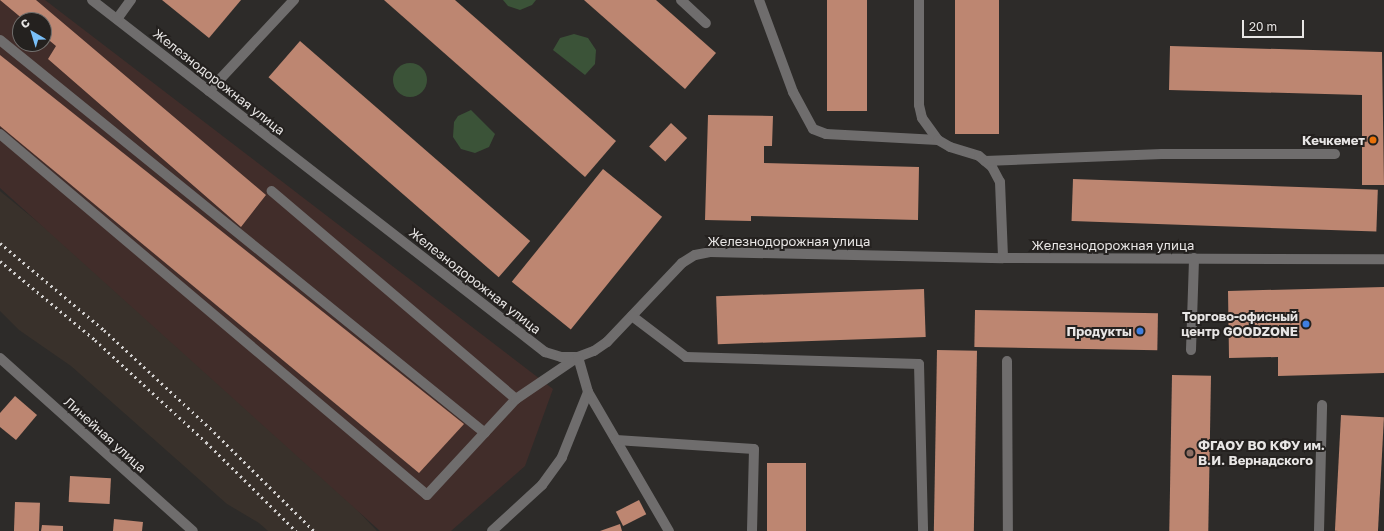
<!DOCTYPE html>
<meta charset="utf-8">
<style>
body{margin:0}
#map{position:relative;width:1384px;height:531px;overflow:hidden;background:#2d2b29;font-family:"Golos Text",sans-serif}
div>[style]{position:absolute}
.built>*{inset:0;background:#39312b}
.industrial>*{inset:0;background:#412d2a}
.green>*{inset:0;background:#3b5338}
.round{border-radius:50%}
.building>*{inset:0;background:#bd8671;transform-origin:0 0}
.minor>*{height:10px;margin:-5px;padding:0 5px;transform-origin:5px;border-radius:5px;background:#6f6d6d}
.rail>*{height:3px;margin-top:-1.5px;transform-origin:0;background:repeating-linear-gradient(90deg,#d3d1d0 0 2px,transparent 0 6px)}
.dots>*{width:11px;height:11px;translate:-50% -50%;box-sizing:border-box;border:2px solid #24211f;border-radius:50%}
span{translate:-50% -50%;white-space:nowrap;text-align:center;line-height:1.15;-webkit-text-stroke:4px #24211f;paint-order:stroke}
.street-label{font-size:13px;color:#e8e6e5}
.poi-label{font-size:13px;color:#e8e6e5;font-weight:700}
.right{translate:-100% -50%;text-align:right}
.left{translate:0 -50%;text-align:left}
.north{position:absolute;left:12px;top:12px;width:40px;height:40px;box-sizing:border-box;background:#24211f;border:1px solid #72706e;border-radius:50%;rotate:322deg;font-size:11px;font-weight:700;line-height:16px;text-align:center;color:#e8e6e5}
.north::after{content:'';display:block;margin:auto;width:14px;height:18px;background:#79bff8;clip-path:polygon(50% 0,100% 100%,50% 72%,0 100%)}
.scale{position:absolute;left:1242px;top:20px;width:62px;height:18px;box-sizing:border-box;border:2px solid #e8e6e5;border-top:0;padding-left:5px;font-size:12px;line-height:14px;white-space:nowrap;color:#e8e6e5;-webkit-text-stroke:3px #24211f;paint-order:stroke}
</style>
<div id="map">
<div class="built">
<i style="clip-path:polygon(0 191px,95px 269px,328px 479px,377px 531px,268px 531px,259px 523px,227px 504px,71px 366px,19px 330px,0 311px)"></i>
</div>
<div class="industrial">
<i style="clip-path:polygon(evenodd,0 0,45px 0,553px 389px,525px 466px,451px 531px,380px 531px,0 188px,0 0,20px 20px,44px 20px,44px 44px,20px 44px,20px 20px)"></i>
</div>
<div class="green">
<i style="clip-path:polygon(503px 0,536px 0,532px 5px,520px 10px,508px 6px)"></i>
<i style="clip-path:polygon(574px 34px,588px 38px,596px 50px,595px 64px,585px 75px,553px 50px,560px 38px)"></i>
<i class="round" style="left:393px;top:63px;width:34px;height:34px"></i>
<i style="clip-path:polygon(471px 110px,495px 134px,489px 147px,475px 153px,461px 149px,453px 137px,454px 122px,458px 116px)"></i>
</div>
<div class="building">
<i style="clip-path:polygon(0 0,36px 0,266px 195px,241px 227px,48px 59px,56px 46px,44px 36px,44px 20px,24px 20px)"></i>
<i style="clip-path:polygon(162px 0,241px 0,209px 38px)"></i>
<i style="clip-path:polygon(384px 0,455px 0,616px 141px,585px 177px)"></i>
<i style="clip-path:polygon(584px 0,656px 0,716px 53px,685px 89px)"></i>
<i style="left:827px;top:0;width:40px;height:111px"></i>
<i style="left:955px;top:0;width:44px;height:134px"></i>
<i style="left:300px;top:41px;width:305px;height:48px;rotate:41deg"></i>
<i style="clip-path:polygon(1170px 46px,1382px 52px,1384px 185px,1362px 185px,1362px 95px,1169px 90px)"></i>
<i style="clip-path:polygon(0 55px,464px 424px,419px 473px,0 126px)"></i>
<i style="clip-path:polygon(708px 115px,773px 116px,772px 146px,764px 146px,764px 163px,919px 167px,918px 220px,751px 216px,751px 221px,705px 220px)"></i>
<i style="left:671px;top:123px;width:22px;height:32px;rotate:43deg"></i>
<i style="left:603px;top:169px;width:76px;height:145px;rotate:39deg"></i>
<i style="left:1073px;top:179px;width:305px;height:42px;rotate:2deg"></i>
<i style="clip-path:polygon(1384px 287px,1384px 373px,1278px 376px,1278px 357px,1229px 358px,1228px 291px)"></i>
<i style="left:924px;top:289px;width:48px;height:208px;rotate:88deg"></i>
<i style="left:975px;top:310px;width:183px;height:37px;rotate:1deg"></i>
<i style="left:937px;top:350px;width:40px;height:181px;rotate:1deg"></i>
<i style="left:1172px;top:375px;width:39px;height:156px;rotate:1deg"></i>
<i style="clip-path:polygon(15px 396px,37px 415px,16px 440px,0 427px,0 413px)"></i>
<i style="left:1341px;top:415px;width:43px;height:116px;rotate:3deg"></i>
<i style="left:767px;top:463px;width:39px;height:68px"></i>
<i style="left:70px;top:476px;width:41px;height:26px;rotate:3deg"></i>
<i style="left:639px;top:500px;width:16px;height:26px;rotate:63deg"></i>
<i style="left:15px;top:502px;width:25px;height:29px;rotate:2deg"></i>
<i style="clip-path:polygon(114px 519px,143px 522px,142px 531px,113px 531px)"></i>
<i style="clip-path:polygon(620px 524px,622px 531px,600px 531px)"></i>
<i style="clip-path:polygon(42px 525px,63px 526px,63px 531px,41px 531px)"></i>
</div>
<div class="minor">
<i style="left:92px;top:0;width:574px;rotate:37.85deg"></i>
<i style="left:545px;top:352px;width:17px;rotate:17deg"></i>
<i style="left:561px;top:357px;width:17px"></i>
<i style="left:578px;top:357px;width:17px;rotate:-21deg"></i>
<i style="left:594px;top:351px;width:16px;rotate:-35deg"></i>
<i style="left:607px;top:342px;width:109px;rotate:-46.5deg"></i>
<i style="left:682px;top:263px;width:15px;rotate:-32deg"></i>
<i style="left:695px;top:255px;width:15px;rotate:-11deg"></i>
<i style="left:710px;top:252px;width:293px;rotate:1.2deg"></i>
<i style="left:1003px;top:258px;width:381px;rotate:0.2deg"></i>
<i style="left:681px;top:0;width:34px;rotate:43deg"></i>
<i style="left:759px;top:0;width:98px;rotate:69.7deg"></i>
<i style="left:793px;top:92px;width:42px;rotate:61.6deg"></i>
<i style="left:813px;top:129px;width:14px;rotate:21deg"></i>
<i style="left:826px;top:134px;width:112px;rotate:3.1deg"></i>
<i style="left:919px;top:0;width:105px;rotate:90deg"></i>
<i style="left:919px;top:105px;width:13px;rotate:77deg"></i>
<i style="left:922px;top:118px;width:27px;rotate:54deg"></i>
<i style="left:938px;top:140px;width:14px;rotate:30deg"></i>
<i style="left:950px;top:147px;width:30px;rotate:17deg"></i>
<i style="left:979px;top:156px;width:17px;rotate:40deg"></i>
<i style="left:992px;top:167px;width:17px;rotate:62deg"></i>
<i style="left:1000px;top:182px;width:76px;rotate:87.7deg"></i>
<i style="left:117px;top:19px;width:24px;rotate:-54deg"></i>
<i style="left:0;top:40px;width:624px;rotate:39.02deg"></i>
<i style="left:209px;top:91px;width:125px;rotate:-47deg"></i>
<i style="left:0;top:134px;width:559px;rotate:40.21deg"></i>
<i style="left:427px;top:495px;width:131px;rotate:-47.2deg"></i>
<i style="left:516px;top:399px;width:321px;rotate:-139.6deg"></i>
<i style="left:985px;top:161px;width:177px;rotate:-2.3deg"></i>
<i style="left:1162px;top:154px;width:173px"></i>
<i style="left:632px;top:316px;width:68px;rotate:37.2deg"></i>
<i style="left:686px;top:357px;width:233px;rotate:1.7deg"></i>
<i style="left:919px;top:364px;width:167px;rotate:88.6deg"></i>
<i style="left:1191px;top:350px;width:92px;rotate:-88.1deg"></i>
<i style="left:0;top:358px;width:259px;rotate:41.9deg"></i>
<i style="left:1007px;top:361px;width:170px;rotate:89.7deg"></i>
<i style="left:516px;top:399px;width:75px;rotate:-34.1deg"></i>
<i style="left:578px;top:357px;width:36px;rotate:74deg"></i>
<i style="left:588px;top:392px;width:161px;rotate:59.8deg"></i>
<i style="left:616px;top:440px;width:138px;rotate:3.7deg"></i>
<i style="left:754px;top:449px;width:82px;rotate:91.4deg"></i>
<i style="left:492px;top:531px;width:68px;rotate:-42.6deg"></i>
<i style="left:542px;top:485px;width:34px;rotate:-54deg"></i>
<i style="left:562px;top:457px;width:70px;rotate:-68.2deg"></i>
<i style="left:1319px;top:531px;width:126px;rotate:-88.6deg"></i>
</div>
<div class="rail">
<i style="left:0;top:243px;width:136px;rotate:39.9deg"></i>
<i style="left:104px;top:330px;width:150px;rotate:42.8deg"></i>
<i style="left:214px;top:432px;width:141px;rotate:44.7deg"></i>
<i style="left:0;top:261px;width:124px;rotate:39.7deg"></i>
<i style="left:95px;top:340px;width:151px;rotate:42.6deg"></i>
<i style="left:206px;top:442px;width:127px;rotate:44.7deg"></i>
</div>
<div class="dots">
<i style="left:1373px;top:140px;background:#e8710a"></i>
<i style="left:1306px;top:324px;background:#3f7fe0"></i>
<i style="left:1140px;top:331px;background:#3f7fe0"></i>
<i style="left:1190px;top:453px;background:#8d6e63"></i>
</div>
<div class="street-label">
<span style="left:219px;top:82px;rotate:38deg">Железнодорожная улица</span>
<span style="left:789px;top:241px">Железнодорожная улица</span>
<span style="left:1113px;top:245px">Железнодорожная улица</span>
<span style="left:475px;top:281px;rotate:38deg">Железнодорожная улица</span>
<span style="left:105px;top:435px;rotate:42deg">Линейная улица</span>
</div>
<div class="poi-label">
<span class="right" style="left:1365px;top:140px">Кечкемет</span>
<span class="right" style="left:1298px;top:324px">Торгово-офисный<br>центр GOODZONE</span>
<span class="right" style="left:1132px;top:331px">Продукты</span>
<span class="left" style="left:1198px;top:453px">ФГАОУ ВО КФУ им.<br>В.И. Вернадского</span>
</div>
<div class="north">С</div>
<div class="scale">20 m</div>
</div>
